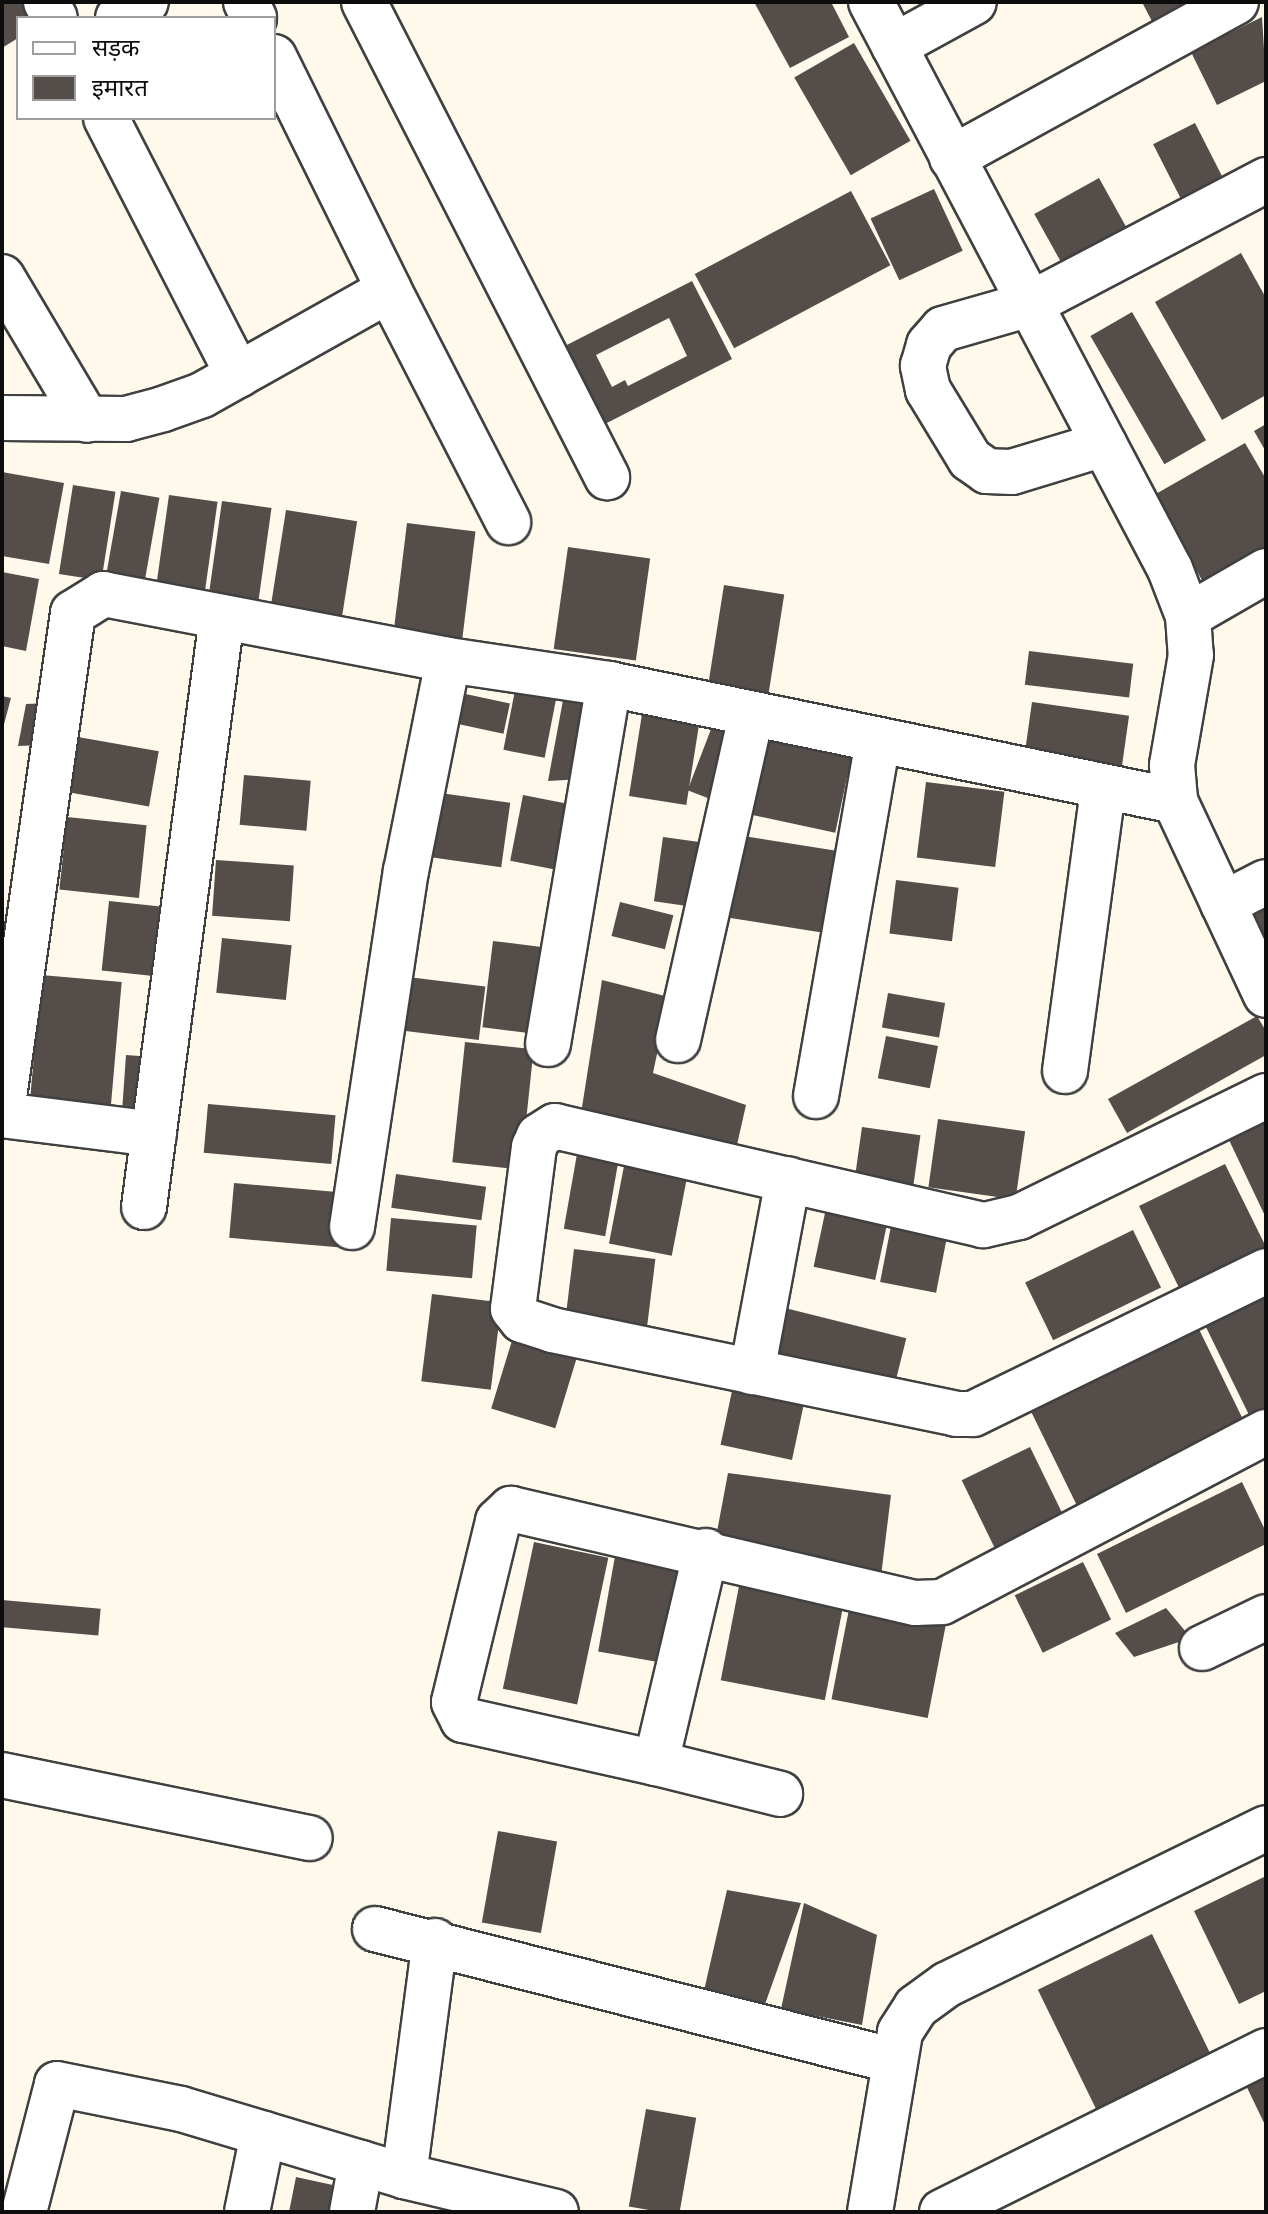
<!DOCTYPE html>
<meta charset="utf-8">
<style>
body{margin:0}
#map{position:relative;width:1268px;height:2214px;overflow:hidden;background:#fff9ec;font-family:"Playfair Display","Noto Sans Devanagari",serif}
div>[style]{position:absolute}
.building>*{inset:0;background:#554d49;transform-origin:0 0}
.roads{filter:drop-shadow(2px 0 #404040) drop-shadow(-2px 0 #404040) drop-shadow(0 2px #404040) drop-shadow(0 -2px #404040)}
.minor>*{height:44px;margin:-22px;padding:0 22px;transform-origin:22px;border-radius:22px;background:#fff}
span{translate:-50% -50%;white-space:nowrap;text-align:center;line-height:1.15;-webkit-text-stroke:8px #fff;paint-order:stroke}
.frame{position:absolute;inset:0;border:4px solid #0d0d0d;pointer-events:none}
.legend{position:absolute;left:16px;top:16px;width:260px;height:104px;box-sizing:border-box;background:#fff;border:2px solid #9e9e9e;margin:0;padding:10px 14px;list-style:none;font-size:24px;color:#0d0d0d}
.legend li{display:flex;align-items:center;gap:16px;height:40px}
.legend b{width:40px;border:2px solid #9e9e9e}
</style>
<div id="map">
<div class="building">
<i style="clip-path:polygon(2px 2px,38px 2px,47px 18px,18px 18px,18px 38px,2px 48px)"></i>
<i style="clip-path:polygon(754px 2px,831px 2px,849px 37px,790px 68px)"></i>
<i style="clip-path:polygon(1142px 2px,1202px 2px,1158px 33px)"></i>
<i style="clip-path:polygon(1262px 17px,1266px 81px,1217px 105px,1191px 52px)"></i>
<i style="left:854px;top:43px;width:113px;height:69px;rotate:60deg"></i>
<i style="left:1195px;top:123px;width:65px;height:47px;rotate:63deg"></i>
<i style="left:1099px;top:178px;width:65px;height:74px;rotate:61deg"></i>
<i style="left:934px;top:189px;width:68px;height:70px;rotate:65deg"></i>
<i style="left:851px;top:191px;width:84px;height:177px;rotate:62deg"></i>
<i style="clip-path:polygon(1241px 253px,1266px 298px,1266px 395px,1222px 420px,1155px 302px)"></i>
<i style="clip-path:polygon(evenodd,692px 281px,732px 359px,599px 427px,559px 349px,692px 281px,669px 318px,687px 356px,628px 386px,625px 380px,612px 387px,596px 355px,669px 318px)"></i>
<i style="left:1132px;top:312px;width:148px;height:48px;rotate:60deg"></i>
<i style="clip-path:polygon(1266px 424px,1266px 452px,1254px 431px)"></i>
<i style="clip-path:polygon(1245px 443px,1266px 479px,1266px 547px,1203px 582px,1154px 495px)"></i>
<i style="clip-path:polygon(2px 472px,64px 483px,49px 564px,2px 556px)"></i>
<i style="left:73px;top:485px;width:43px;height:90px;rotate:9deg"></i>
<i style="left:121px;top:491px;width:39px;height:94px;rotate:10deg"></i>
<i style="left:169px;top:495px;width:49px;height:103px;rotate:8deg"></i>
<i style="left:222px;top:501px;width:50px;height:102px;rotate:8deg"></i>
<i style="left:286px;top:510px;width:72px;height:111px;rotate:9deg"></i>
<i style="left:407px;top:523px;width:69px;height:114px;rotate:7deg"></i>
<i style="left:568px;top:547px;width:83px;height:103px;rotate:8deg"></i>
<i style="clip-path:polygon(2px 572px,39px 579px,26px 651px,2px 646px)"></i>
<i style="left:724px;top:585px;width:61px;height:100px;rotate:9deg"></i>
<i style="left:1029px;top:651px;width:105px;height:34px;rotate:7deg"></i>
<i style="left:516px;top:685px;width:42px;height:66px;rotate:11deg"></i>
<i style="left:461px;top:693px;width:50px;height:31px;rotate:12deg"></i>
<i style="clip-path:polygon(564px 695px,590px 707px,583px 779px,548px 781px)"></i>
<i style="clip-path:polygon(2px 696px,11px 698px,3px 728px,2px 728px)"></i>
<i style="left:1032px;top:702px;width:98px;height:67px;rotate:8deg"></i>
<i style="clip-path:polygon(49px 703px,42px 745px,18px 746px,26px 704px)"></i>
<i style="left:642px;top:714px;width:58px;height:83px;rotate:9deg"></i>
<i style="left:713px;top:724px;width:25px;height:71px;rotate:21deg"></i>
<i style="left:78px;top:737px;width:82px;height:56px;rotate:10deg"></i>
<i style="left:765px;top:740px;width:88px;height:76px;rotate:12deg"></i>
<i style="left:244px;top:775px;width:67px;height:50px;rotate:5deg"></i>
<i style="left:926px;top:782px;width:79px;height:76px;rotate:7deg"></i>
<i style="left:433px;top:792px;width:78px;height:65px;rotate:8deg"></i>
<i style="left:523px;top:795px;width:44px;height:67px;rotate:11deg"></i>
<i style="left:67px;top:817px;width:80px;height:73px;rotate:6deg"></i>
<i style="left:737px;top:835px;width:107px;height:83px;rotate:9deg"></i>
<i style="left:663px;top:837px;width:44px;height:65px;rotate:8deg"></i>
<i style="left:216px;top:860px;width:78px;height:56px;rotate:4deg"></i>
<i style="left:896px;top:880px;width:63px;height:54px;rotate:7deg"></i>
<i style="left:109px;top:901px;width:61px;height:70px;rotate:6deg"></i>
<i style="left:620px;top:902px;width:55px;height:35px;rotate:14deg"></i>
<i style="clip-path:polygon(1266px 909px,1266px 940px,1253px 916px)"></i>
<i style="left:222px;top:938px;width:70px;height:55px;rotate:6deg"></i>
<i style="left:493px;top:941px;width:59px;height:87px;rotate:7deg"></i>
<i style="left:41px;top:975px;width:81px;height:130px;rotate:5deg"></i>
<i style="left:400px;top:976px;width:86px;height:54px;rotate:7deg"></i>
<i style="clip-path:polygon(602px 980px,669px 997px,653px 1073px,746px 1105px,734px 1158px,580px 1120px)"></i>
<i style="left:888px;top:993px;width:58px;height:35px;rotate:10deg"></i>
<i style="clip-path:polygon(1257px 1016px,1266px 1031px,1266px 1055px,1127px 1133px,1108px 1099px)"></i>
<i style="left:886px;top:1036px;width:53px;height:43px;rotate:11deg"></i>
<i style="left:465px;top:1042px;width:69px;height:121px;rotate:6deg"></i>
<i style="left:126px;top:1055px;width:27px;height:63px;rotate:4deg"></i>
<i style="left:208px;top:1104px;width:128px;height:49px;rotate:5deg"></i>
<i style="left:938px;top:1119px;width:88px;height:69px;rotate:8deg"></i>
<i style="clip-path:polygon(1266px 1122px,1266px 1218px,1229px 1140px)"></i>
<i style="left:862px;top:1127px;width:59px;height:65px;rotate:8deg"></i>
<i style="left:577px;top:1154px;width:42px;height:76px;rotate:10deg"></i>
<i style="clip-path:polygon(1225px 1164px,1266px 1247px,1266px 1263px,1186px 1302px,1139px 1206px)"></i>
<i style="left:624px;top:1166px;width:64px;height:79px;rotate:11deg"></i>
<i style="left:396px;top:1174px;width:91px;height:34px;rotate:8deg"></i>
<i style="left:234px;top:1183px;width:109px;height:55px;rotate:5deg"></i>
<i style="left:825px;top:1213px;width:63px;height:55px;rotate:12deg"></i>
<i style="left:391px;top:1218px;width:86px;height:53px;rotate:5deg"></i>
<i style="left:891px;top:1226px;width:57px;height:57px;rotate:11deg"></i>
<i style="left:1133px;top:1230px;width:64px;height:120px;rotate:64deg"></i>
<i style="left:574px;top:1249px;width:82px;height:71px;rotate:7deg"></i>
<i style="clip-path:polygon(1266px 1285px,1266px 1415px,1252px 1421px,1201px 1317px)"></i>
<i style="left:432px;top:1294px;width:70px;height:88px;rotate:7deg"></i>
<i style="left:785px;top:1308px;width:125px;height:49px;rotate:14deg"></i>
<i style="left:1194px;top:1319px;width:123px;height:187px;rotate:64deg"></i>
<i style="left:514px;top:1334px;width:67px;height:78px;rotate:17deg"></i>
<i style="left:732px;top:1391px;width:73px;height:55px;rotate:12deg"></i>
<i style="left:1030px;top:1447px;width:77px;height:76px;rotate:64deg"></i>
<i style="clip-path:polygon(728px 1473px,891px 1495px,881px 1576px,716px 1537px)"></i>
<i style="clip-path:polygon(1242px 1482px,1266px 1532px,1266px 1544px,1126px 1613px,1097px 1554px)"></i>
<i style="left:534px;top:1542px;width:76px;height:150px;rotate:12deg"></i>
<i style="left:615px;top:1556px;width:68px;height:97px;rotate:10deg"></i>
<i style="left:1083px;top:1562px;width:64px;height:76px;rotate:64deg"></i>
<i style="left:740px;top:1581px;width:106px;height:101px;rotate:11deg"></i>
<i style="left:2px;top:1600px;width:99px;height:27px;rotate:5deg"></i>
<i style="left:850px;top:1604px;width:98px;height:97px;rotate:11deg"></i>
<i style="clip-path:polygon(1166px 1608px,1191px 1638px,1134px 1657px,1115px 1633px)"></i>
<i style="left:498px;top:1831px;width:60px;height:93px;rotate:10deg"></i>
<i style="clip-path:polygon(1266px 1876px,1266px 1991px,1239px 2004px,1194px 1911px)"></i>
<i style="clip-path:polygon(727px 1890px,801px 1903px,764px 2007px,703px 1995px)"></i>
<i style="clip-path:polygon(804px 1903px,877px 1935px,862px 2025px,781px 2009px)"></i>
<i style="left:1152px;top:1934px;width:142px;height:127px;rotate:64deg"></i>
<i style="clip-path:polygon(1266px 2063px,1266px 2127px,1241px 2075px)"></i>
<i style="left:646px;top:2109px;width:51px;height:99px;rotate:10deg"></i>
<i style="clip-path:polygon(296px 2177px,342px 2187px,336px 2212px,289px 2212px)"></i>
</div>
<div class="roads">
<div class="minor">
<i style="left:46px;top:2px;width:18px;rotate:61deg"></i>
<i style="left:246px;top:2px;width:18px;rotate:63deg"></i>
<i style="left:364px;top:2px;width:534px;rotate:62.91deg"></i>
<i style="left:871px;top:2px;width:641px;rotate:62.2deg"></i>
<i style="left:1170px;top:569px;width:50px;rotate:69deg"></i>
<i style="left:1188px;top:616px;width:39px;rotate:86deg"></i>
<i style="left:1191px;top:655px;width:112px;rotate:99.8deg"></i>
<i style="left:1172px;top:765px;width:36px;rotate:85deg"></i>
<i style="left:1175px;top:801px;width:214px;rotate:64.9deg"></i>
<i style="left:118px;top:18px;width:32px;rotate:-30deg"></i>
<i style="left:894px;top:46px;width:91px;rotate:-28.8deg"></i>
<i style="left:274px;top:57px;width:260px;rotate:63.7deg"></i>
<i style="left:106px;top:118px;width:289px;rotate:62.8deg"></i>
<i style="left:952px;top:158px;width:324px;rotate:-28.8deg"></i>
<i style="left:2px;top:277px;width:166px;rotate:59.3deg"></i>
<i style="left:2px;top:418px;width:124px;rotate:0.5deg"></i>
<i style="left:126px;top:419px;width:38px;rotate:-15deg"></i>
<i style="left:163px;top:409px;width:41px;rotate:-19.7deg"></i>
<i style="left:202px;top:395px;width:214px;rotate:-29.3deg"></i>
<i style="left:389px;top:290px;width:261px;rotate:62.8deg"></i>
<i style="left:1104px;top:444px;width:96px;rotate:163.1deg"></i>
<i style="left:1012px;top:472px;width:25px;rotate:-178deg"></i>
<i style="left:987px;top:471px;width:21px;rotate:-145deg"></i>
<i style="left:970px;top:459px;width:81px;rotate:-121.3deg"></i>
<i style="left:928px;top:390px;width:25px;rotate:-102deg"></i>
<i style="left:923px;top:366px;width:22px;rotate:-74deg"></i>
<i style="left:929px;top:345px;width:21px;rotate:-49deg"></i>
<i style="left:943px;top:329px;width:91px;rotate:-16deg"></i>
<i style="left:1030px;top:304px;width:267px;rotate:-27.7deg"></i>
<i style="left:1188px;top:616px;width:90px;rotate:-30deg"></i>
<i style="left:1223px;top:904px;width:48px;rotate:-27.1deg"></i>
<i style="left:678px;top:1040px;width:333px;rotate:-77.3deg"></i>
<i style="left:548px;top:1044px;width:365px;rotate:-80.4deg"></i>
<i style="left:1065px;top:1071px;width:285px;rotate:-82.3deg"></i>
<i style="left:816px;top:1096px;width:360px;rotate:-80.1deg"></i>
<i style="left:1266px;top:1096px;width:275px;rotate:153.9deg"></i>
<i style="left:1019px;top:1217px;width:37px;rotate:167deg"></i>
<i style="left:983px;top:1225px;width:439px;rotate:-167deg"></i>
<i style="left:555px;top:1126px;width:19px;rotate:148deg"></i>
<i style="left:539px;top:1136px;width:12px;rotate:114deg"></i>
<i style="left:534px;top:1147px;width:163px;rotate:97.4deg"></i>
<i style="left:513px;top:1309px;width:14px;rotate:51deg"></i>
<i style="left:522px;top:1320px;width:32px;rotate:18deg"></i>
<i style="left:552px;top:1330px;width:413px;rotate:11.7deg"></i>
<i style="left:956px;top:1414px;width:17px"></i>
<i style="left:973px;top:1414px;width:326px;rotate:-26deg"></i>
<i style="left:2px;top:1111px;width:503px;rotate:-81.89deg"></i>
<i style="left:73px;top:613px;width:36px;rotate:-32deg"></i>
<i style="left:103px;top:594px;width:351px;rotate:10.8deg"></i>
<i style="left:448px;top:660px;width:163px;rotate:8.5deg"></i>
<i style="left:609px;top:684px;width:578px;rotate:11.68deg"></i>
<i style="left:2px;top:1115px;width:153px;rotate:7.1deg"></i>
<i style="left:144px;top:1207px;width:595px;rotate:-82.47deg"></i>
<i style="left:352px;top:1227px;width:360px;rotate:-81.4deg"></i>
<i style="left:406px;top:871px;width:215px;rotate:-78.7deg"></i>
<i style="left:752px;top:1372px;width:196px;rotate:-79.4deg"></i>
<i style="left:706px;top:1551px;width:218px;rotate:103.3deg"></i>
<i style="left:656px;top:1763px;width:128px;rotate:14deg"></i>
<i style="left:1202px;top:1648px;width:71px;rotate:-25.8deg"></i>
<i style="left:656px;top:1763px;width:198px;rotate:-167.4deg"></i>
<i style="left:463px;top:1720px;width:20px;rotate:-117deg"></i>
<i style="left:454px;top:1702px;width:186px;rotate:-76.3deg"></i>
<i style="left:498px;top:1521px;width:18px;rotate:-43deg"></i>
<i style="left:511px;top:1509px;width:415px;rotate:13.1deg"></i>
<i style="left:915px;top:1603px;width:27px;rotate:-2deg"></i>
<i style="left:942px;top:1602px;width:366px;rotate:-27.7deg"></i>
<i style="left:2px;top:1775px;width:314px;rotate:11.6deg"></i>
<i style="left:375px;top:1929px;width:536px;rotate:14.24deg"></i>
<i style="left:404px;top:2176px;width:237px;rotate:-82.5deg"></i>
<i style="left:24px;top:2212px;width:132px;rotate:-75.5deg"></i>
<i style="left:57px;top:2084px;width:126px;rotate:11.4deg"></i>
<i style="left:181px;top:2109px;width:233px;rotate:16.7deg"></i>
<i style="left:404px;top:2176px;width:156px;rotate:13.3deg"></i>
<i style="left:247px;top:2212px;width:80px;rotate:-78.4deg"></i>
<i style="left:352px;top:2212px;width:50px;rotate:-79.6deg"></i>
<i style="left:870px;top:2212px;width:182px;rotate:-80.5deg"></i>
<i style="left:900px;top:2032px;width:30px;rotate:-57deg"></i>
<i style="left:916px;top:2007px;width:39px;rotate:-36deg"></i>
<i style="left:948px;top:1984px;width:354px;rotate:-26.1deg"></i>
<i style="left:942px;top:2212px;width:362px;rotate:-26.4deg"></i>
</div>
</div>
<div class="frame"></div>
<ul class="legend">
<li><b style="height:10px;background:#fff"></b>सड़क</li>
<li><b style="height:22px;background:#554d49"></b>इमारत</li>
</ul>
</div>
